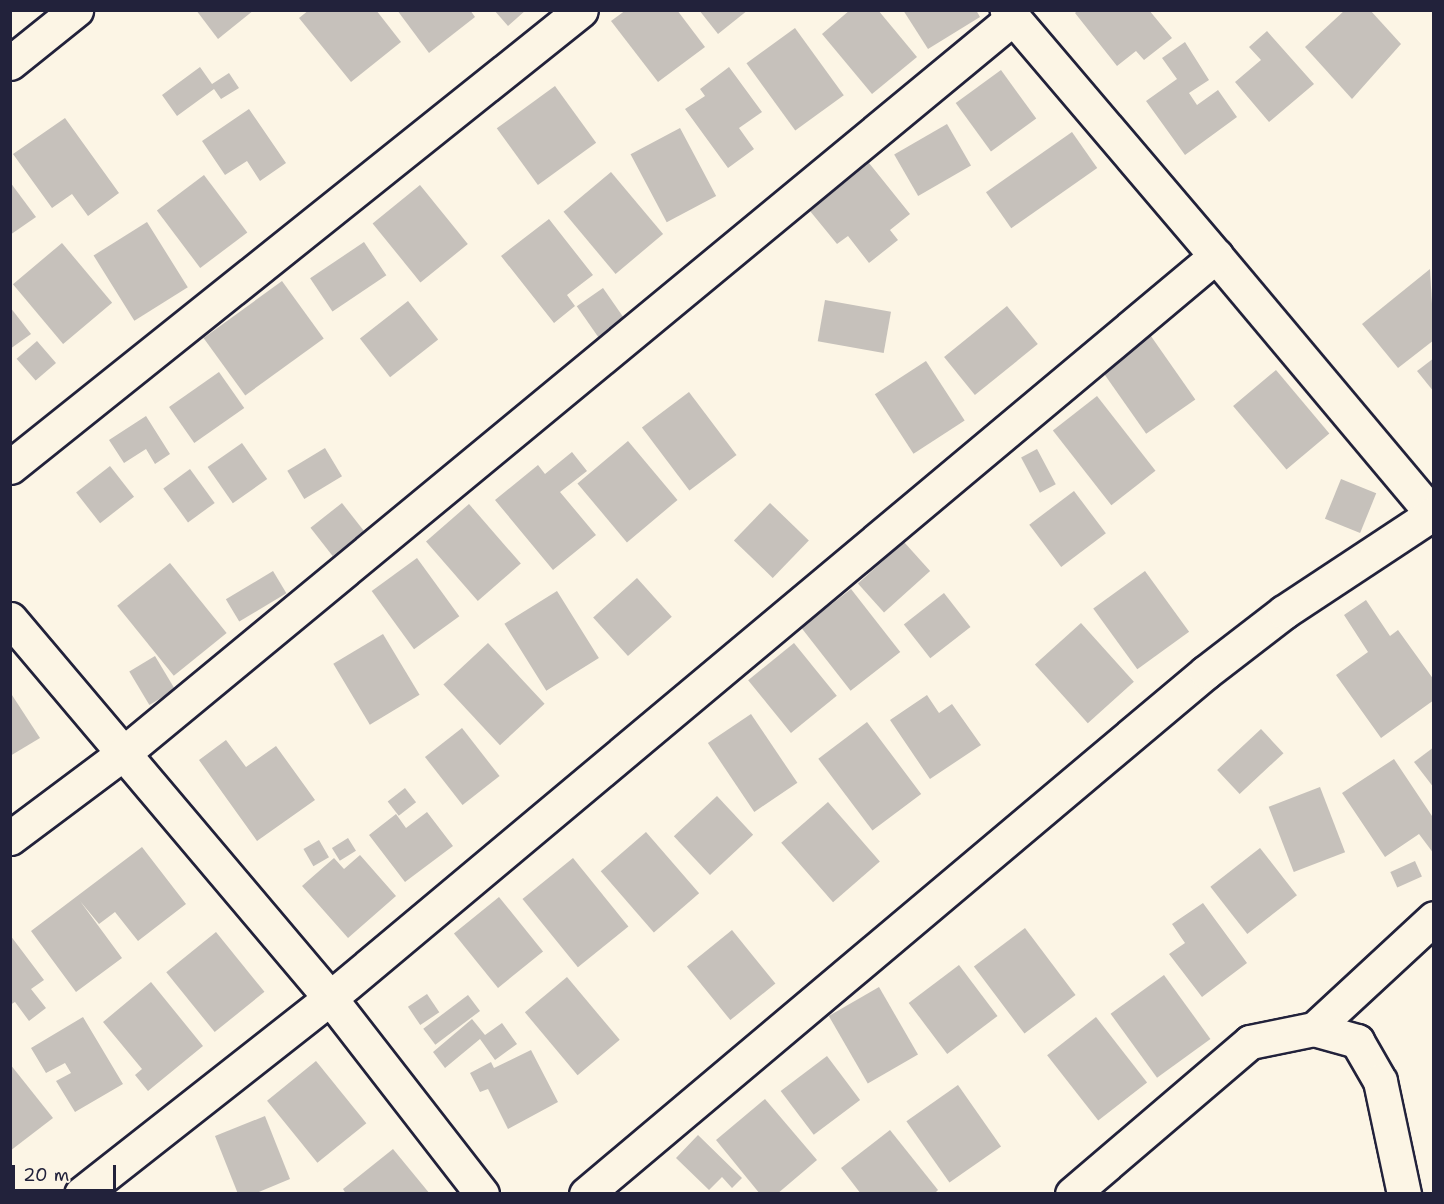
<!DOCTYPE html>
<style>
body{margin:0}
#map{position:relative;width:1444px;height:1204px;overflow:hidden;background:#fcf5e5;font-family:"Shantell Sans",sans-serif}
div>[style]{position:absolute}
.building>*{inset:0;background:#c6c1bb;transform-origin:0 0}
.roads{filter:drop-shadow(2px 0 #22223b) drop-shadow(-2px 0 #22223b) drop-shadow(0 2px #22223b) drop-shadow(0 -2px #22223b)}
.minor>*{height:33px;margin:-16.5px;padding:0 16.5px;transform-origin:16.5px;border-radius:16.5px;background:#fcf5e5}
span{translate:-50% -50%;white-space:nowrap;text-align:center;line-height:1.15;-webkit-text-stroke:5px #fcf5e5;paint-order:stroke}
.frame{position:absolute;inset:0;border:12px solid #22223b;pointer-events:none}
.scale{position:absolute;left:12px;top:1165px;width:104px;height:27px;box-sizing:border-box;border:3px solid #22223b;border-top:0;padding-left:8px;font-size:18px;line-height:21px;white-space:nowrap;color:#22223b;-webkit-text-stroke:4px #fcf5e5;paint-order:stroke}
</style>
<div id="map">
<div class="building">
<i style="clip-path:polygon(196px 10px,254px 10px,218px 39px)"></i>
<i style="clip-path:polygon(309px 10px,376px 10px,401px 42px,351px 82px,299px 18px)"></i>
<i style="clip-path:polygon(397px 10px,470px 10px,475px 17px,429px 53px)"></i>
<i style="clip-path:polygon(494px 10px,526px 10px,508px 26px)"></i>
<i style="clip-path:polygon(626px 10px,677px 10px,705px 47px,658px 82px,611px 21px)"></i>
<i style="clip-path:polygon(699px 10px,748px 10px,718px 34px)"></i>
<i style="clip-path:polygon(850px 10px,878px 10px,917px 57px,872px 94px,822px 34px)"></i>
<i style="clip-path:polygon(903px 10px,976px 10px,980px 17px,928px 49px)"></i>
<i style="clip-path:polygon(1078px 10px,1149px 10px,1172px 38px,1144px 60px,1136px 51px,1117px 66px,1075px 13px)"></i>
<i style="clip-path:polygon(1345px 10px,1370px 10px,1401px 44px,1352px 99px,1305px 47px)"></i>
<i style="left:795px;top:28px;width:83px;height:60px;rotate:54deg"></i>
<i style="clip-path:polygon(1267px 31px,1314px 84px,1269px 122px,1235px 82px,1261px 60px,1249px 47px)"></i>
<i style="clip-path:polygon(1185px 42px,1209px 80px,1189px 93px,1197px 105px,1218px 90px,1237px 117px,1185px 155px,1146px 101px,1177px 79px,1162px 58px)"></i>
<i style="clip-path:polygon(200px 67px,212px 84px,229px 73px,239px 88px,221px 99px,214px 89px,177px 116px,162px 95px)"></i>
<i style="clip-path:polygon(729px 67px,762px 112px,739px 128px,754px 149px,728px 168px,685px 109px,705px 96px,700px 89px)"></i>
<i style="left:1001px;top:70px;width:60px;height:56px;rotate:54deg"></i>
<i style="left:555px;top:86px;width:70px;height:72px;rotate:54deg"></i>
<i style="clip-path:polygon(249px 109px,286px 163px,260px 181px,247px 161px,225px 175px,202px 141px)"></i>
<i style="clip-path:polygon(65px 118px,119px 193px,88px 216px,72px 194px,52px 208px,13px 154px)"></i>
<i style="left:947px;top:124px;width:48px;height:61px;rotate:60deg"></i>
<i style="left:680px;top:128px;width:77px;height:56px;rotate:62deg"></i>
<i style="left:1072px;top:132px;width:44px;height:105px;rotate:55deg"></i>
<i style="clip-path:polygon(869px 163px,910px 214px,890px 230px,898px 240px,869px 263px,848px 236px,837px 244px,810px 211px)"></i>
<i style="left:611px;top:172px;width:81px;height:62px;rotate:50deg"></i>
<i style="left:204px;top:175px;width:72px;height:59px;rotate:53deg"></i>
<i style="clip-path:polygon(10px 182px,36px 217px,10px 235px)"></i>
<i style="left:420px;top:185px;width:76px;height:61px;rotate:51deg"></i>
<i style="clip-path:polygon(549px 219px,593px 275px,567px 295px,575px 306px,554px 323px,501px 256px)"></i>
<i style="left:147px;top:222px;width:77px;height:63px;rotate:58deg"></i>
<i style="left:364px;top:242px;width:40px;height:65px;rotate:56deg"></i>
<i style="left:62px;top:243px;width:78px;height:64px;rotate:50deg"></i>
<i style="clip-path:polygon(1430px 269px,1434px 340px,1398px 368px,1362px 324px)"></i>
<i style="left:282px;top:281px;width:71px;height:97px;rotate:54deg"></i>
<i style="left:603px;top:288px;width:38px;height:32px;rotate:55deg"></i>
<i style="left:825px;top:300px;width:67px;height:42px;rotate:10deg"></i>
<i style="left:408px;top:301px;width:49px;height:61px;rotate:52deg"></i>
<i style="left:1007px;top:306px;width:49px;height:81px;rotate:51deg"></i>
<i style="clip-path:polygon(10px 307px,31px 334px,10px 349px)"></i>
<i style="left:1146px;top:329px;width:86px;height:60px;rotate:55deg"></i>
<i style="left:37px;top:341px;width:29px;height:27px;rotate:49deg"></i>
<i style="clip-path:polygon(1434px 358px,1434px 392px,1417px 371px)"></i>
<i style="left:926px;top:361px;width:71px;height:61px;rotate:57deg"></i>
<i style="left:1276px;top:370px;width:83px;height:56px;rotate:50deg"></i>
<i style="left:219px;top:372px;width:44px;height:61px;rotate:55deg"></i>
<i style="left:689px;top:392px;width:79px;height:59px;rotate:53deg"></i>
<i style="left:1097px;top:396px;width:95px;height:56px;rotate:52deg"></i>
<i style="clip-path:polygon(146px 416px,170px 454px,155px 464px,146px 449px,124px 463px,109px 440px)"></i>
<i style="left:628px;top:441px;width:77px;height:66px;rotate:50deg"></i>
<i style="left:242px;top:443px;width:44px;height:42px;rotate:55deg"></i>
<i style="left:325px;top:448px;width:33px;height:44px;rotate:59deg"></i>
<i style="left:1037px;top:449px;width:40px;height:18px;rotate:62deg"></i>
<i style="clip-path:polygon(572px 452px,587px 471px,560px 492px,596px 535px,553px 570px,495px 500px,538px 465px,545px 474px)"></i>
<i style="left:110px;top:466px;width:39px;height:43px;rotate:52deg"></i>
<i style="left:190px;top:469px;width:42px;height:33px;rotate:54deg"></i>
<i style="left:1341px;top:479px;width:38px;height:43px;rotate:22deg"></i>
<i style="left:1074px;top:491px;width:53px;height:56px;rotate:53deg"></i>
<i style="left:342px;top:503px;width:36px;height:40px;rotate:52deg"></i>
<i style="left:770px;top:503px;width:54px;height:52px;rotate:44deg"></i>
<i style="left:469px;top:504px;width:79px;height:57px;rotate:49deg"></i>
<i style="left:904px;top:542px;width:39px;height:62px;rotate:48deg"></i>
<i style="left:417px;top:558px;width:72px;height:56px;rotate:54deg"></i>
<i style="left:170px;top:563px;width:90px;height:68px;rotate:51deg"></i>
<i style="left:273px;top:571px;width:26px;height:55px;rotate:59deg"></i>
<i style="left:1145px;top:571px;width:75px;height:64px;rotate:54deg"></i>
<i style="left:637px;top:578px;width:52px;height:59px;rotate:48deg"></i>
<i style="left:851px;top:589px;width:80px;height:63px;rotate:52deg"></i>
<i style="left:557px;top:591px;width:79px;height:62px;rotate:58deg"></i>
<i style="left:944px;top:593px;width:43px;height:51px;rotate:52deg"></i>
<i style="clip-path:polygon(1366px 600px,1390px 636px,1398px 630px,1434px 680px,1434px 700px,1381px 738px,1336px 675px,1368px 652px,1344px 615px)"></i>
<i style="left:1081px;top:623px;width:79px;height:62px;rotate:48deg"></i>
<i style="left:383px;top:634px;width:71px;height:58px;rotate:59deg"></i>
<i style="left:488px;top:643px;width:83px;height:61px;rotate:47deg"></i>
<i style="left:794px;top:643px;width:68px;height:59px;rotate:51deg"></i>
<i style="left:155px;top:656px;width:39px;height:30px;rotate:59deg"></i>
<i style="clip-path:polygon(10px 692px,40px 738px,10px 756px)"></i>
<i style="clip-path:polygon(927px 695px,939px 713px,952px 704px,981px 745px,930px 779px,890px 720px)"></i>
<i style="left:751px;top:714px;width:83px;height:52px;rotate:56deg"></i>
<i style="left:867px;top:722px;width:90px;height:61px;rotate:53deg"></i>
<i style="left:462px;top:728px;width:61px;height:47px;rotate:52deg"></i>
<i style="left:1261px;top:729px;width:33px;height:60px;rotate:47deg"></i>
<i style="clip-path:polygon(226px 740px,246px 767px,276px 746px,315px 800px,257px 841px,199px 760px)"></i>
<i style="clip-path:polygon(1434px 747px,1434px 788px,1414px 762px)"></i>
<i style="clip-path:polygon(1394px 759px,1434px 819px,1434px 854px,1419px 834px,1385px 857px,1342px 793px)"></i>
<i style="left:1320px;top:787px;width:70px;height:55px;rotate:69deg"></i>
<i style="left:405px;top:788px;width:18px;height:22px;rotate:52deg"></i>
<i style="left:717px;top:796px;width:53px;height:59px;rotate:47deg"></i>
<i style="left:828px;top:802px;width:79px;height:62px;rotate:49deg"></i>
<i style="clip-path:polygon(427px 812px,453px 846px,405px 882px,369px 835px,396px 814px,406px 828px)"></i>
<i style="left:646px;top:832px;width:81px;height:60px;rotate:49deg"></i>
<i style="left:348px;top:838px;width:15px;height:19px;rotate:58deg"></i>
<i style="left:319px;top:840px;width:20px;height:18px;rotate:60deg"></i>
<i style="clip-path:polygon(142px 847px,186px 904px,138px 941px,115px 912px,99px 924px,80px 901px,122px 958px,76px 992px,31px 931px)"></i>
<i style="left:1260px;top:848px;width:60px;height:63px;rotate:52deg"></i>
<i style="clip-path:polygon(360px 855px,396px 896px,348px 938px,302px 886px,334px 858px,344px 869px)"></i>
<i style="left:573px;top:858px;width:88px;height:65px;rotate:51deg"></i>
<i style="left:1415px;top:861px;width:17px;height:27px;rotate:66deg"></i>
<i style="left:499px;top:897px;width:70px;height:58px;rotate:51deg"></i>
<i style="clip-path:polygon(1203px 903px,1247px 963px,1202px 997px,1169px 954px,1185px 943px,1172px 924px)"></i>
<i style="left:1025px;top:928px;width:84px;height:64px;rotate:53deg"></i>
<i style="left:732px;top:930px;width:69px;height:58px;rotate:51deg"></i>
<i style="left:216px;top:932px;width:77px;height:64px;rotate:51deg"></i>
<i style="clip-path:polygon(10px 935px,44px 980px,31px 989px,46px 1008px,29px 1021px,15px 1002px,10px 1005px)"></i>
<i style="left:959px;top:965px;width:64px;height:63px;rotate:53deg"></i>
<i style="left:1164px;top:975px;width:79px;height:66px;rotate:54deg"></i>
<i style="left:567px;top:977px;width:82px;height:55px;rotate:50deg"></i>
<i style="clip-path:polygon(151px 982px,203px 1046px,148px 1091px,135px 1075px,142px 1069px,103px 1022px)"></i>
<i style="left:879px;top:987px;width:78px;height:58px;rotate:60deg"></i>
<i style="left:427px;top:994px;width:22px;height:23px;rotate:56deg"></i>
<i style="left:468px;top:995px;width:20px;height:56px;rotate:53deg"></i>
<i style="clip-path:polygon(83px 1017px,123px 1084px,75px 1112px,56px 1081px,71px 1073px,65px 1063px,46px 1073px,31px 1048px)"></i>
<i style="left:1096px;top:1017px;width:83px;height:62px;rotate:52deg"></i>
<i style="clip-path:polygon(472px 1019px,485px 1035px,502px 1023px,517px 1044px,495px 1060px,480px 1039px,445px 1068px,433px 1052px)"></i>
<i style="clip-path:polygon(531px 1050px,558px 1102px,508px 1129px,488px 1089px,480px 1092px,470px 1073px,491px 1062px,494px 1068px)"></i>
<i style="left:827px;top:1056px;width:55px;height:58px;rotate:53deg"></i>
<i style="left:316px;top:1061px;width:80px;height:63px;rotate:51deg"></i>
<i style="clip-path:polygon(10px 1064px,53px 1118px,10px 1151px)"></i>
<i style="left:958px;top:1085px;width:75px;height:63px;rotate:55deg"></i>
<i style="clip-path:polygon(765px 1099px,817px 1160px,777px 1194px,760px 1194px,716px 1140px)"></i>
<i style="clip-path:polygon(265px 1116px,290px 1179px,254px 1194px,238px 1194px,215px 1136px)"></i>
<i style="clip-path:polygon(890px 1130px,938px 1190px,934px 1194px,861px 1194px,841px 1168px)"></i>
<i style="clip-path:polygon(698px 1135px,742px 1178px,732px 1188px,722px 1177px,709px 1190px,676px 1158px)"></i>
<i style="clip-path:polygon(393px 1149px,430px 1194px,346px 1194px,343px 1189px)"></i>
</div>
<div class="roads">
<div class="minor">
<i style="left:10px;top:63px;width:85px;rotate:-38.8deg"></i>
<i style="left:1216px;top:256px;width:339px;rotate:50deg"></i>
<i style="left:10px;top:467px;width:731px;rotate:-38.67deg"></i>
<i style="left:10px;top:619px;width:496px;rotate:49.8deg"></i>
<i style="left:330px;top:998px;width:248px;rotate:52.2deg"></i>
<i style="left:10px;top:838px;width:144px;rotate:-36.8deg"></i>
<i style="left:125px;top:752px;width:1152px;rotate:-39.58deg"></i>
<i style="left:1314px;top:1029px;width:163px;rotate:-42.8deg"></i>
<i style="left:81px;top:1194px;width:317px;rotate:-38.2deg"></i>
<i style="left:330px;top:998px;width:1156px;rotate:-39.95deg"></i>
<i style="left:1216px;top:256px;width:323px;rotate:-130.4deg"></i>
<i style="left:586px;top:1194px;width:810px;rotate:-40.1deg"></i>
<i style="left:1206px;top:672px;width:98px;rotate:-37.6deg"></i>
<i style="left:1284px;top:612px;width:178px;rotate:-33.5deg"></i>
<i style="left:1072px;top:1194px;width:234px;rotate:-40.5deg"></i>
<i style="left:1250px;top:1042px;width:65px;rotate:-11.5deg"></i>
<i style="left:1314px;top:1029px;width:45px;rotate:15.6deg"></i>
<i style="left:1357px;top:1041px;width:46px;rotate:60.1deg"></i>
<i style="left:1380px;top:1081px;width:116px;rotate:78deg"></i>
</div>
</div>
<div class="frame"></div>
<div class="scale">20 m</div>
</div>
